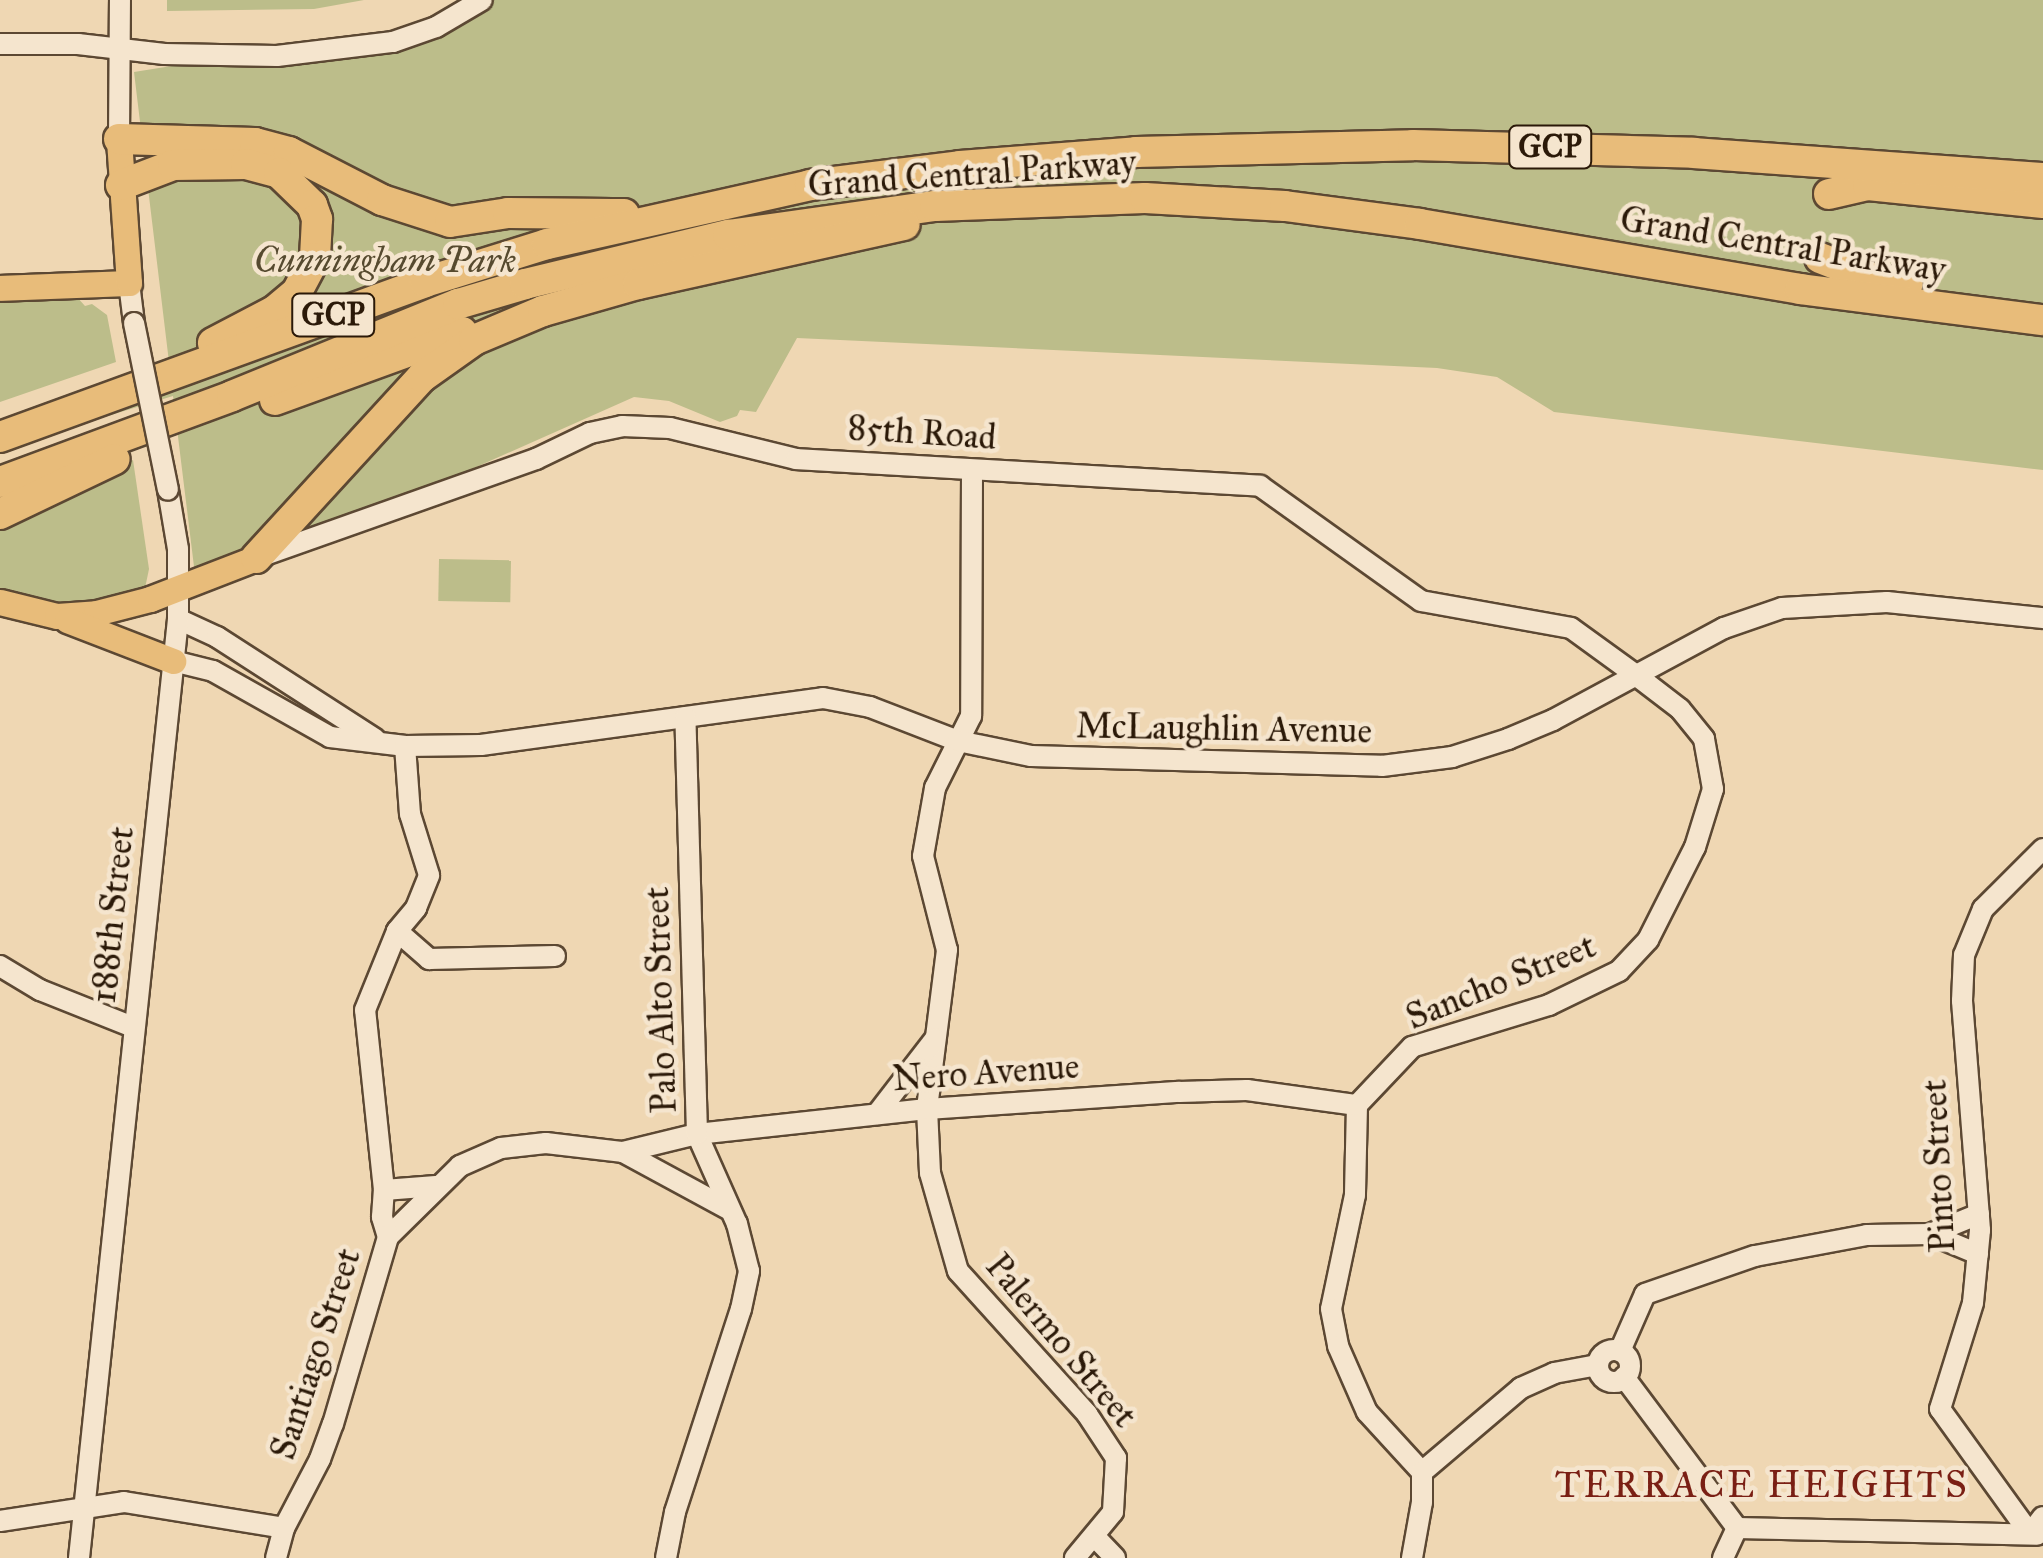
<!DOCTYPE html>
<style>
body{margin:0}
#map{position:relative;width:2043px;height:1558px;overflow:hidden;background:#efd7b3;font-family:"IM FELL Great Primer",serif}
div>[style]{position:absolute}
.green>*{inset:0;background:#bcbd8a;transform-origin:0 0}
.roads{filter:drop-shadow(2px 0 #5c4833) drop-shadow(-2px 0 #5c4833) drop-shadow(0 2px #5c4833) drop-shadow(0 -2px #5c4833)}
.minor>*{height:20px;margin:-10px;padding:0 10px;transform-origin:10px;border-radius:10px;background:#f5e5ce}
.minor>.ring{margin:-10px;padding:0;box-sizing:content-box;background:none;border:20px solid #f5e5ce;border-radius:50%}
.major>*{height:25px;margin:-12.5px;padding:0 12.5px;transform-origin:12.5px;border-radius:12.5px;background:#e8bc7a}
.highway>*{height:30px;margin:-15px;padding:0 15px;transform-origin:15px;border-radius:15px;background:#e8bc7a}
.bridges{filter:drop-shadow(2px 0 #5c4833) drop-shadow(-2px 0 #5c4833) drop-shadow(0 2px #5c4833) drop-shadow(0 -2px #5c4833)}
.minor-bridge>*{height:20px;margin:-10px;padding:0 10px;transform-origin:10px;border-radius:10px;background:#f5e5ce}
span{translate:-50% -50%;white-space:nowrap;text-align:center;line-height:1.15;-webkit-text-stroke:9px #f5e5ce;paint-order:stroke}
.shield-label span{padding:2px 8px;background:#f5e5ce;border:2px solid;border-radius:8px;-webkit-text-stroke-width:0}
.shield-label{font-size:32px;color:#2b1908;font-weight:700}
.street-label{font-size:35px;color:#2b1908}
.park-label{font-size:35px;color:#564a2f;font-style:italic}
.neighbourhood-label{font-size:38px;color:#7a1f14;letter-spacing:2.5px}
</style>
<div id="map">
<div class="green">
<i style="clip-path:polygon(167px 0,364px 0,314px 9px,167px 11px)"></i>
<i style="clip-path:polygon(470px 0,2043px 0,2043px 470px,1554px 412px,1497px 377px,1437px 368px,797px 338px,756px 412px,740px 410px,737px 416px,720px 422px,669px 401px,634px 397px,197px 591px,173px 396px,62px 430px,172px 387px,134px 72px,404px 29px)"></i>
<i style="clip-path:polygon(76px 296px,85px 306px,92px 304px,107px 315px,116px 362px,0 402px,0 301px)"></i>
<i style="clip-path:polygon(133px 460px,149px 569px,144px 593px,96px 610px,0 593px,0 525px)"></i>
<i style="left:439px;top:559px;width:72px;height:42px;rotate:1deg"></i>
</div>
<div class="roads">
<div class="minor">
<i style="left:0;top:44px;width:78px"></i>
<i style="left:78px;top:44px;width:87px;rotate:6.6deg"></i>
<i style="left:164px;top:54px;width:113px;rotate:1deg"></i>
<i style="left:277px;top:56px;width:117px;rotate:-6.9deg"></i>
<i style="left:393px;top:42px;width:46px;rotate:-19.2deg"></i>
<i style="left:436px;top:27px;width:53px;rotate:-30.4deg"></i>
<i style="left:119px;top:139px;width:139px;rotate:-89.6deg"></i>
<i style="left:129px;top:283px;width:40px;rotate:82.9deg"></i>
<i style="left:972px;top:472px;width:244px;rotate:90.2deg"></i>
<i style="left:971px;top:716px;width:80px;rotate:116.6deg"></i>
<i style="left:935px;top:788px;width:69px;rotate:100deg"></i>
<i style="left:923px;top:856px;width:97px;rotate:75.7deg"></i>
<i style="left:947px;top:950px;width:160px;rotate:97.2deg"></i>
<i style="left:927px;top:1109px;width:64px;rotate:87.3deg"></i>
<i style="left:930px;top:1173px;width:102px;rotate:74.1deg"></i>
<i style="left:958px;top:1271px;width:193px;rotate:47.9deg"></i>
<i style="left:1087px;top:1414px;width:53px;rotate:56.6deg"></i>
<i style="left:1116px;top:1458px;width:54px;rotate:93.2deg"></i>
<i style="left:1113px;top:1512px;width:60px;rotate:129.6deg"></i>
<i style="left:262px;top:556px;width:291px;rotate:-19.5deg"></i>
<i style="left:536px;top:459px;width:60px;rotate:-25.7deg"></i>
<i style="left:590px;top:433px;width:33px;rotate:-12deg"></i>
<i style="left:622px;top:426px;width:48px;rotate:2.4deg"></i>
<i style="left:670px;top:428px;width:130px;rotate:13.8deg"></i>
<i style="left:796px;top:459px;width:465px;rotate:3.3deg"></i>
<i style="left:1260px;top:486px;width:198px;rotate:35.5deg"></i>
<i style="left:1421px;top:601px;width:152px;rotate:10.2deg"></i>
<i style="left:1571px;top:628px;width:82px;rotate:36deg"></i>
<i style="left:1637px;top:676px;width:54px;rotate:37.5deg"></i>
<i style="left:1680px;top:709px;width:38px;rotate:51deg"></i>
<i style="left:1704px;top:739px;width:51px;rotate:79.8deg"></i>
<i style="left:1713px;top:789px;width:61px;rotate:107.2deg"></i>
<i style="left:1695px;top:847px;width:104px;rotate:116.8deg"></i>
<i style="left:1648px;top:940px;width:42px;rotate:133.1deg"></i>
<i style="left:1619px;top:971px;width:78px;rotate:154.1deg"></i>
<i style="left:1549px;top:1005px;width:143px;rotate:163deg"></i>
<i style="left:1412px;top:1047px;width:80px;rotate:133.5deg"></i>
<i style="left:1357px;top:1105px;width:90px;rotate:91.3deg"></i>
<i style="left:1355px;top:1195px;width:116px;rotate:101.9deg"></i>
<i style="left:1331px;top:1309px;width:38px;rotate:79deg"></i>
<i style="left:1338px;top:1346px;width:72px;rotate:66.3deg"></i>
<i style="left:1367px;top:1412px;width:81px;rotate:47.5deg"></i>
<i style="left:178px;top:619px;width:43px;rotate:24.8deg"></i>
<i style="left:217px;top:637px;width:188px;rotate:32.8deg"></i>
<i style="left:173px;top:661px;width:41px;rotate:14deg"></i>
<i style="left:213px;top:671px;width:134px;rotate:29.4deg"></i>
<i style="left:330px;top:737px;width:76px;rotate:6.8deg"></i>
<i style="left:405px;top:746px;width:76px;rotate:-0.8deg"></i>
<i style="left:481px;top:745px;width:345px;rotate:-7.8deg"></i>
<i style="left:823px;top:698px;width:48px;rotate:10.8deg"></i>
<i style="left:870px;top:707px;width:94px;rotate:21.1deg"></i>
<i style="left:958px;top:741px;width:75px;rotate:11.6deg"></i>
<i style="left:1031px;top:756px;width:351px;rotate:1.6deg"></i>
<i style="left:1382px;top:766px;width:71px;rotate:-7.3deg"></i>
<i style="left:1452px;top:757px;width:59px;rotate:-17.8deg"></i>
<i style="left:1508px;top:739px;width:49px;rotate:-22.9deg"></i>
<i style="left:1553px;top:720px;width:194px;rotate:-28.3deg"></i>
<i style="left:1724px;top:628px;width:61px;rotate:-19deg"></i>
<i style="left:1782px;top:608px;width:105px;rotate:-3.3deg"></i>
<i style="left:1887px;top:602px;width:157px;rotate:5.9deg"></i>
<i style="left:2043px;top:849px;width:85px;rotate:135deg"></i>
<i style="left:1983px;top:909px;width:50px;rotate:112.4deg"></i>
<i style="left:1964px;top:955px;width:46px;rotate:92.5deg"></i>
<i style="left:1962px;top:1001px;width:230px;rotate:85.5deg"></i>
<i style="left:1980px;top:1230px;width:73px;rotate:95.5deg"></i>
<i style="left:1973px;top:1303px;width:111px;rotate:107.3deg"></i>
<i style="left:1940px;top:1409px;width:154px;rotate:54.2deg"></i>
<i style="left:2030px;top:1534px;width:21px;rotate:-53deg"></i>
<i style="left:397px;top:931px;width:43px;rotate:41.2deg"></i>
<i style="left:429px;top:959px;width:126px;rotate:-1.4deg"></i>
<i style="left:0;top:966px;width:47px;rotate:31deg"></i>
<i style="left:40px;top:990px;width:100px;rotate:21.7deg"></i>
<i style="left:877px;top:1114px;width:95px;rotate:-52.3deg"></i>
<i style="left:623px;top:1152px;width:119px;rotate:28.5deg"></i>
<i style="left:384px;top:1190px;width:52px;rotate:-4.4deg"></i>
<i style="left:1930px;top:1234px;width:52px;rotate:22.6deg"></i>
<i style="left:388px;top:1237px;width:101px;rotate:-44.6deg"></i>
<i style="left:460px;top:1166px;width:45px;rotate:-23.7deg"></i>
<i style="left:501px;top:1148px;width:45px;rotate:-6.3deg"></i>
<i style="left:546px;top:1143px;width:78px;rotate:6.7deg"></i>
<i style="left:623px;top:1152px;width:76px;rotate:-13.7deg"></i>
<i style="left:697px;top:1134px;width:231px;rotate:-6.2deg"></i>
<i style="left:927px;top:1109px;width:253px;rotate:-3.9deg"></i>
<i style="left:1179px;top:1092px;width:68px;rotate:-1.7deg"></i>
<i style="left:1247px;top:1090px;width:111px;rotate:7.8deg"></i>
<i class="ring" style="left:1598px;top:1350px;width:12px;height:12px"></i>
<i style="left:1620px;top:1351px;width:62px;rotate:-66.3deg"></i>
<i style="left:1645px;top:1294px;width:116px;rotate:-19.1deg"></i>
<i style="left:1755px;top:1256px;width:114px;rotate:-10.6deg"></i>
<i style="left:1867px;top:1235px;width:63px;rotate:-0.9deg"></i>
<i style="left:1930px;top:1234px;width:53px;rotate:-22.2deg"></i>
<i style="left:1624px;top:1377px;width:189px;rotate:53.2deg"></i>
<i style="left:1737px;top:1528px;width:300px;rotate:1.3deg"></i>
<i style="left:1422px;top:1472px;width:130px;rotate:-40.3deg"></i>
<i style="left:1521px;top:1388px;width:36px;rotate:-24deg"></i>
<i style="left:1554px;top:1373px;width:45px;rotate:-10.3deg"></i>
<i style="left:0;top:1521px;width:125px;rotate:-8.7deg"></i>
<i style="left:124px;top:1502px;width:162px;rotate:9.2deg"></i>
<i style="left:1095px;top:1537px;width:29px;rotate:46deg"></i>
<i style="left:79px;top:1558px;width:944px;rotate:-83.98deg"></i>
<i style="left:178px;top:619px;width:70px;rotate:-90deg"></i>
<i style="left:178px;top:549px;width:60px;rotate:-99.6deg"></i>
<i style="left:276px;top:1558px;width:31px;rotate:-75deg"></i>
<i style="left:284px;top:1528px;width:78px;rotate:-62.4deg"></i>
<i style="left:320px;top:1459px;width:37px;rotate:-70deg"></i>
<i style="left:333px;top:1424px;width:195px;rotate:-73.6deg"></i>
<i style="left:388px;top:1237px;width:21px;rotate:-107deg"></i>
<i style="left:382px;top:1217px;width:27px;rotate:-86deg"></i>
<i style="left:384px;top:1190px;width:181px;rotate:-96deg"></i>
<i style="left:365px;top:1010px;width:85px;rotate:-67.9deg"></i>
<i style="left:397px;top:931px;width:30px;rotate:-50deg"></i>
<i style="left:416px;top:908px;width:35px;rotate:-68deg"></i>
<i style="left:429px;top:875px;width:64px;rotate:-107.3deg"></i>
<i style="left:410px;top:814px;width:68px;rotate:-94.2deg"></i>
<i style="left:666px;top:1558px;width:47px;rotate:-78.9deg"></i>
<i style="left:675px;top:1512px;width:213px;rotate:-72deg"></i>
<i style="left:741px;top:1309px;width:39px;rotate:-78deg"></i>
<i style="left:749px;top:1271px;width:49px;rotate:-104.3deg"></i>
<i style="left:737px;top:1224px;width:98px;rotate:-114deg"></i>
<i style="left:697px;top:1134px;width:417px;rotate:-91.6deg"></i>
<i style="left:1412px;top:1558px;width:57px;rotate:-79.9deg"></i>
<i style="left:1422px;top:1502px;width:30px;rotate:-90deg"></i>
<i style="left:1723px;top:1558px;width:33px;rotate:-65deg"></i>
</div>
<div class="major">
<i style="left:0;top:288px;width:129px;rotate:-2.2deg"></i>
<i style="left:129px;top:283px;width:144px;rotate:-94deg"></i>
<i style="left:0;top:602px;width:59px;rotate:13.8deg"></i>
<i style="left:57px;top:616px;width:39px;rotate:-4deg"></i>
<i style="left:96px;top:613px;width:56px;rotate:-14.5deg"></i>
<i style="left:150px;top:599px;width:114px;rotate:-21.1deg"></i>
<i style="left:67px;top:620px;width:114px;rotate:21.1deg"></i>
</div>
<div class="highway">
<i style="left:119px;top:139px;width:136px;rotate:1.7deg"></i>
<i style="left:255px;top:143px;width:35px;rotate:15deg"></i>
<i style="left:289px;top:152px;width:105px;rotate:27.3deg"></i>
<i style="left:382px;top:200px;width:71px;rotate:17.9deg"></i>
<i style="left:450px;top:222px;width:59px;rotate:-8.8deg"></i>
<i style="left:508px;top:213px;width:116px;rotate:0.5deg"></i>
<i style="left:121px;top:185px;width:56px;rotate:-21deg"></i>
<i style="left:173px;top:165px;width:73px;rotate:-0.8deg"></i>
<i style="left:246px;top:164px;width:34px;rotate:15deg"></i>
<i style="left:279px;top:173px;width:46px;rotate:44.1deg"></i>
<i style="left:312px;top:205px;width:15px;rotate:70deg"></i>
<i style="left:317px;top:219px;width:39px;rotate:93deg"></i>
<i style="left:315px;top:258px;width:38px;rotate:118deg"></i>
<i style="left:297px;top:292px;width:30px;rotate:140deg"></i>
<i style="left:274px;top:311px;width:69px;rotate:152.3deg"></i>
<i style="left:1829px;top:194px;width:40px;rotate:-13deg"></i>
<i style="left:1868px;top:185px;width:176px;rotate:5.9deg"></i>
<i style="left:1820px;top:258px;width:58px;rotate:21.3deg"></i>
<i style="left:1874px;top:279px;width:34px;rotate:8deg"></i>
<i style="left:275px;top:400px;width:199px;rotate:-20deg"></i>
<i style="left:0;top:437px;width:452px;rotate:-20deg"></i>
<i style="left:425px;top:282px;width:128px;rotate:-17.3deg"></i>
<i style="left:547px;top:244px;width:270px;rotate:-12.6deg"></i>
<i style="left:810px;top:185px;width:151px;rotate:-7.2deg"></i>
<i style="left:960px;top:166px;width:177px;rotate:-4.5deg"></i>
<i style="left:1136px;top:152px;width:277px;rotate:-1.4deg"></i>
<i style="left:1413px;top:145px;width:281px;rotate:1.6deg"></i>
<i style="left:1694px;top:153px;width:350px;rotate:4.1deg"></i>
<i style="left:0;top:482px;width:247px;rotate:-20.3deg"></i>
<i style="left:232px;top:396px;width:244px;rotate:-22.2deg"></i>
<i style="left:458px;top:304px;width:70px;rotate:-16.6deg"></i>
<i style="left:525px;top:284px;width:209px;rotate:-13.6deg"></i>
<i style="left:728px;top:235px;width:209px;rotate:-8deg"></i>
<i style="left:935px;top:206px;width:210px;rotate:-2.2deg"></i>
<i style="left:1145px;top:198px;width:140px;rotate:3.3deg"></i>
<i style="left:1285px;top:206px;width:136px;rotate:7.6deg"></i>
<i style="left:1420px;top:224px;width:386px;rotate:9.7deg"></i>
<i style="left:1800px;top:289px;width:245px;rotate:7.3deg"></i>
<i style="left:0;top:514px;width:127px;rotate:-25.6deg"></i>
<i style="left:256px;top:558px;width:246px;rotate:-47.5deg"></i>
<i style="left:422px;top:377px;width:64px;rotate:-35.4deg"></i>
<i style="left:474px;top:340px;width:75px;rotate:-22.8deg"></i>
<i style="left:543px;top:311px;width:99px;rotate:-15.9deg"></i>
<i style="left:638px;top:284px;width:273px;rotate:-12.5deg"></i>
</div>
</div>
<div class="bridges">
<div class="minor-bridge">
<i style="left:134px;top:323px;width:170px;rotate:78.5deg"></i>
</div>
</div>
<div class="shield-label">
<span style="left:1550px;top:147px">GCP</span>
<span style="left:333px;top:315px">GCP</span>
</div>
<div class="street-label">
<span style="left:972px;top:174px;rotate:-4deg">Grand Central Parkway</span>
<span style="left:1783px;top:245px;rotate:9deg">Grand Central Parkway</span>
<span style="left:922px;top:433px;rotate:4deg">85th Road</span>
<span style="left:1224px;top:729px;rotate:1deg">McLaughlin Avenue</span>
<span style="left:113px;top:915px;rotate:-84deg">188th Street</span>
<span style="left:1501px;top:982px;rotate:-22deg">Sancho Street</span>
<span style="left:661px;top:1000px;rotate:-92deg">Palo Alto Street</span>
<span style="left:986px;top:1073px;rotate:-4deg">Nero Avenue</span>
<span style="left:1939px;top:1166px;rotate:-93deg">Pinto Street</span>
<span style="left:1061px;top:1341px;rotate:50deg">Palermo Street</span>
<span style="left:316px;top:1354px;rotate:-72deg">Santiago Street</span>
</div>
<div class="park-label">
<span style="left:385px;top:261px">Cunningham Park</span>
</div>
<div class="neighbourhood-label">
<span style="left:1762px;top:1485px">TERRACE HEIGHTS</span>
</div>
</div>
